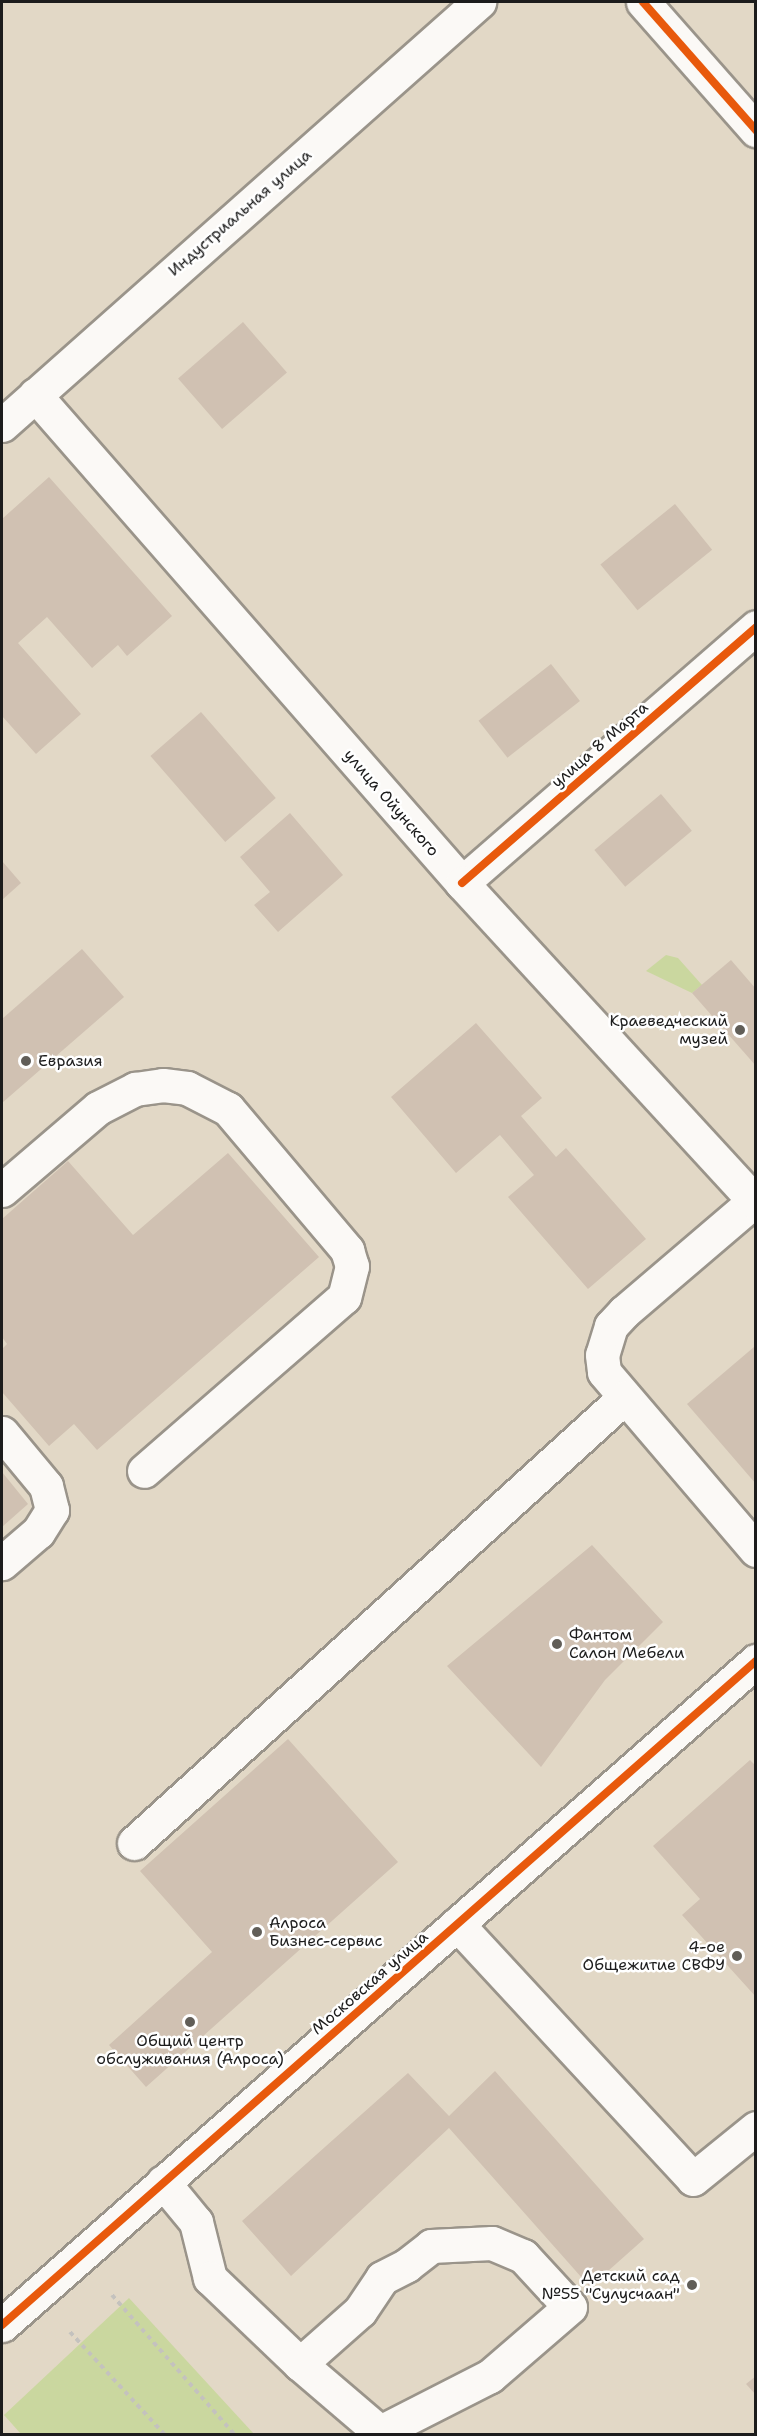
<!DOCTYPE html>
<meta charset="utf-8">
<style>
body{margin:0}
#map{position:relative;width:757px;height:2436px;overflow:hidden;background:#e2d8c6;font-family:"Shantell Sans",sans-serif}
div>[style]{position:absolute}
.green>*{inset:0;background:#cad79f}
.building>*{inset:0;background:#d0c1b2;transform-origin:0 0}
.path>*{height:4px;margin-top:-2px;transform-origin:0;background:repeating-linear-gradient(90deg,#c4c2be 0 4.5px,transparent 0 9px)}
.roads{filter:drop-shadow(2px 0 #9a948a) drop-shadow(-2px 0 #9a948a) drop-shadow(0 2px #9a948a) drop-shadow(0 -2px #9a948a)}
.minor>*{height:33px;margin:-16.5px;padding:0 16.5px;transform-origin:16.5px;border-radius:16.5px;background:#fbf9f6}
.major>*{height:33px;margin:-16.5px;padding:0 16.5px;transform-origin:16.5px;border-radius:16.5px;background:#fbf9f6}
.cycleway>*{height:8px;margin:-4px;padding:0 4px;transform-origin:4px;border-radius:4px;background:#e8590c}
.dots>*{width:16px;height:16px;translate:-50% -50%;box-sizing:border-box;border:3px solid #fff;border-radius:50%}
span{translate:-50% -50%;white-space:nowrap;text-align:center;line-height:1.15;-webkit-text-stroke:5px #fff;paint-order:stroke}
.street-label{font-size:16px;color:#1c1c1c}
.poi-label{font-size:16px;color:#1c1c1c}
.right{translate:-100% -50%;text-align:right}
.left{translate:0 -50%;text-align:left}
.frame{position:absolute;inset:0;border:3px solid #1c1c1c;pointer-events:none}
</style>
<div id="map">
<div class="green">
<i style="clip-path:polygon(666px 955px,678px 958px,702px 985px,692px 993px,646px 971px)"></i>
<i style="clip-path:polygon(129px 2298px,254px 2434px,21px 2434px,4px 2415px)"></i>
</div>
<div class="building">
<i style="left:243px;top:322px;width:67px;height:86px;rotate:49deg"></i>
<i style="clip-path:polygon(49px 477px,172px 616px,127px 656px,118px 645px,92px 668px,47px 617px,18px 643px,81px 714px,36px 754px,2px 716px,2px 519px)"></i>
<i style="left:675px;top:504px;width:59px;height:96px;rotate:51deg"></i>
<i style="left:551px;top:664px;width:47px;height:92px;rotate:52deg"></i>
<i style="left:201px;top:712px;width:114px;height:67px;rotate:49deg"></i>
<i style="left:661px;top:794px;width:48px;height:87px;rotate:50deg"></i>
<i style="clip-path:polygon(290px 813px,343px 875px,278px 932px,254px 905px,270px 892px,240px 857px)"></i>
<i style="clip-path:polygon(2px 861px,21px 883px,2px 900px)"></i>
<i style="clip-path:polygon(82px 949px,124px 997px,2px 1103px,2px 1019px)"></i>
<i style="clip-path:polygon(731px 960px,756px 989px,756px 1066px,692px 993px)"></i>
<i style="clip-path:polygon(476px 1023px,542px 1098px,521px 1116px,556px 1157px,566px 1148px,646px 1239px,588px 1289px,508px 1197px,534px 1175px,500px 1135px,456px 1173px,391px 1097px)"></i>
<i style="clip-path:polygon(228px 1153px,319px 1257px,97px 1450px,74px 1424px,49px 1446px,2px 1392px,2px 1349px,7px 1344px,2px 1337px,2px 1219px,68px 1161px,133px 1235px)"></i>
<i style="clip-path:polygon(754px 1347px,756px 1348px,756px 1484px,687px 1404px)"></i>
<i style="clip-path:polygon(2px 1472px,28px 1504px,2px 1527px)"></i>
<i style="clip-path:polygon(592px 1545px,663px 1622px,605px 1680px,541px 1767px,447px 1666px)"></i>
<i style="clip-path:polygon(288px 1739px,398px 1862px,146px 2087px,109px 2045px,212px 1952px,140px 1871px)"></i>
<i style="clip-path:polygon(750px 1760px,756px 1766px,756px 1997px,682px 1915px,700px 1899px,653px 1846px)"></i>
<i style="clip-path:polygon(495px 2071px,644px 2239px,590px 2287px,449px 2128px,291px 2276px,242px 2221px,408px 2073px,449px 2116px)"></i>
<i style="clip-path:polygon(756px 2376px,756px 2395px,746px 2384px)"></i>
</div>
<div class="path">
<i style="left:112px;top:2295px;width:185px;rotate:48.7deg"></i>
<i style="left:70px;top:2332px;width:139px;rotate:47.3deg"></i>
</div>
<div class="roads">
<div class="minor">
<i style="left:643px;top:2px;width:171px;rotate:48.6deg"></i>
<i style="left:462px;top:883px;width:390px;rotate:-41deg"></i>
<i style="left:2px;top:1190px;width:126px;rotate:-40.5deg"></i>
<i style="left:98px;top:1108px;width:42px;rotate:-27.2deg"></i>
<i style="left:135px;top:1089px;width:28px;rotate:-8deg"></i>
<i style="left:163px;top:1085px;width:24px;rotate:7deg"></i>
<i style="left:187px;top:1088px;width:46px;rotate:27.1deg"></i>
<i style="left:228px;top:1109px;width:185px;rotate:49.8deg"></i>
<i style="left:347px;top:1250px;width:17px;rotate:73deg"></i>
<i style="left:352px;top:1266px;width:32px;rotate:104deg"></i>
<i style="left:344px;top:1297px;width:265px;rotate:139deg"></i>
<i style="left:754px;top:1201px;width:171px;rotate:139.5deg"></i>
<i style="left:624px;top:1312px;width:19px;rotate:133deg"></i>
<i style="left:611px;top:1326px;width:30px;rotate:107deg"></i>
<i style="left:602px;top:1355px;width:17px;rotate:83deg"></i>
<i style="left:604px;top:1372px;width:234px;rotate:49.5deg"></i>
<i style="left:2px;top:1433px;width:69px;rotate:50.3deg"></i>
<i style="left:46px;top:1486px;width:25px;rotate:76deg"></i>
<i style="left:52px;top:1510px;width:26px;rotate:122deg"></i>
<i style="left:38px;top:1532px;width:48px;rotate:139.3deg"></i>
<i style="left:134px;top:1843px;width:663px;rotate:-42.25deg"></i>
<i style="left:457px;top:1924px;width:347px;rotate:47.2deg"></i>
<i style="left:693px;top:2179px;width:81px;rotate:-39deg"></i>
<i style="left:163px;top:2182px;width:52px;rotate:50.5deg"></i>
<i style="left:196px;top:2222px;width:58px;rotate:76deg"></i>
<i style="left:210px;top:2278px;width:124px;rotate:43.7deg"></i>
<i style="left:300px;top:2364px;width:108px;rotate:40.5deg"></i>
<i style="left:2px;top:2325px;width:1005px;rotate:-41.37deg"></i>
<i style="left:300px;top:2364px;width:80px;rotate:-41.5deg"></i>
<i style="left:360px;top:2311px;width:40px;rotate:-56deg"></i>
<i style="left:382px;top:2278px;width:28px;rotate:-27deg"></i>
<i style="left:407px;top:2265px;width:31px;rotate:-38deg"></i>
<i style="left:431px;top:2246px;width:61px;rotate:-2.8deg"></i>
<i style="left:492px;top:2243px;width:34px;rotate:23deg"></i>
<i style="left:523px;top:2256px;width:69px;rotate:47.3deg"></i>
<i style="left:570px;top:2307px;width:106px;rotate:139.2deg"></i>
<i style="left:490px;top:2376px;width:123px;rotate:153deg"></i>
</div>
<div class="major">
<i style="left:35px;top:395px;width:648px;rotate:48.81deg"></i>
<i style="left:462px;top:883px;width:435px;rotate:47.4deg"></i>
<i style="left:2px;top:425px;width:638px;rotate:-41.57deg"></i>
</div>
</div>
<div class="cycleway">
<i style="left:643px;top:2px;width:171px;rotate:48.6deg"></i>
<i style="left:462px;top:883px;width:390px;rotate:-41deg"></i>
<i style="left:2px;top:2325px;width:1005px;rotate:-41.37deg"></i>
</div>
<div class="dots">
<i style="left:740px;top:1030px;background:#615e58"></i>
<i style="left:26px;top:1061px;background:#615e58"></i>
<i style="left:557px;top:1644px;background:#615e58"></i>
<i style="left:257px;top:1932px;background:#615e58"></i>
<i style="left:737px;top:1956px;background:#615e58"></i>
<i style="left:190px;top:2022px;background:#615e58"></i>
<i style="left:692px;top:2285px;background:#615e58"></i>
</div>
<div class="street-label">
<span style="left:240px;top:213px;rotate:-41deg">Индустриальная улица</span>
<span style="left:600px;top:745px;rotate:-41deg">улица 8 Марта</span>
<span style="left:391px;top:803px;rotate:49deg">улица Ойунского</span>
<span style="left:370px;top:1983px;rotate:-41deg">Московская улица</span>
</div>
<div class="poi-label">
<span class="right" style="left:728px;top:1030px">Краеведческий<br>музей</span>
<span class="left" style="left:38px;top:1061px">Евразия</span>
<span class="left" style="left:569px;top:1644px">Фантом<br>Салон Мебели</span>
<span class="left" style="left:269px;top:1932px">Алроса<br>Бизнес-сервис</span>
<span class="right" style="left:725px;top:1956px">4-ое<br>Общежитие СВФУ</span>
<span style="left:190px;top:2050px">Общий центр<br>обслуживания (Алроса)</span>
<span class="right" style="left:680px;top:2285px">Детский сад<br>№55 "Сулусчаан"</span>
</div>
<div class="frame"></div>
</div>
